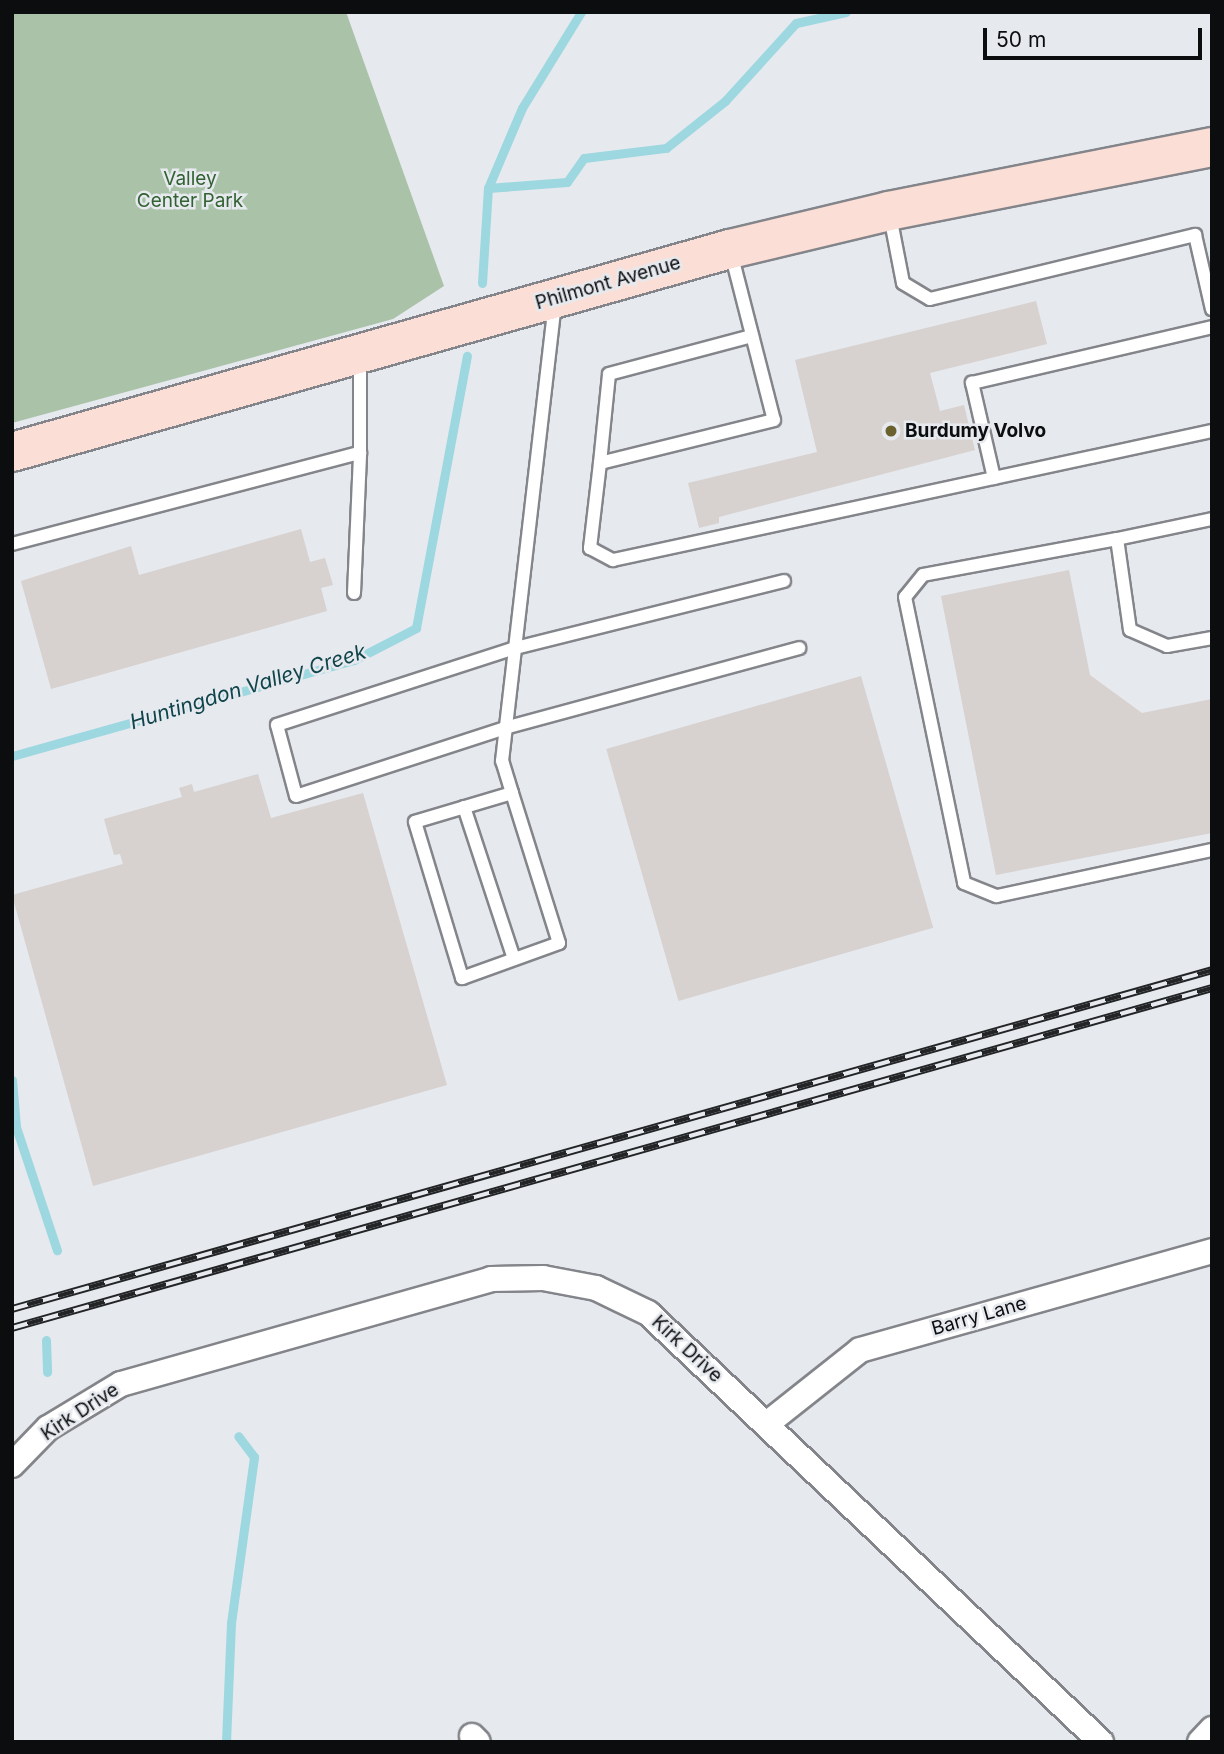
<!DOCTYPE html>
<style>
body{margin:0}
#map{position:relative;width:1224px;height:1754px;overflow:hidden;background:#e6e9ee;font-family:Inter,sans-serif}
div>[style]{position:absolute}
.green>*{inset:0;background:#a9c2a8}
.stream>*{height:9px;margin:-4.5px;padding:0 4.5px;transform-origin:4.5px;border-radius:4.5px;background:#9dd7e0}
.building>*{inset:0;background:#d7d1cf;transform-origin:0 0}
.roads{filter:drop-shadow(2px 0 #83858a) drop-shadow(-2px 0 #83858a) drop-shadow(0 2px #83858a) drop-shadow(0 -2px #83858a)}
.lane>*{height:12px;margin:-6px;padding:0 6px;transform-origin:6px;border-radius:6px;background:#fff}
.street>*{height:24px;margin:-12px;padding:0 12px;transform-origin:12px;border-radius:12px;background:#fff}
.primary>*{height:38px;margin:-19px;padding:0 19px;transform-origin:19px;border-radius:19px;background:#fbdfd6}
.rail>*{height:8px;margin-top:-4px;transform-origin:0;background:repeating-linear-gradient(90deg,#e6e9ee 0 16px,#222426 0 32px);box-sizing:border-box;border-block:2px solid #222426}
.dots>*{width:19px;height:19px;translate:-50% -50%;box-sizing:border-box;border:4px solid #e6e9ee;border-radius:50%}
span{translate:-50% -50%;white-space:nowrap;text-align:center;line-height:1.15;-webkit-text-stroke:5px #e6e9ee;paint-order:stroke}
.park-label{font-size:19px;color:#336232}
.street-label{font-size:19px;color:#0c0d0f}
.poi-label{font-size:19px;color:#0c0d0f;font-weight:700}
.left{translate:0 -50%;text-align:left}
.water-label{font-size:21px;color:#0f444b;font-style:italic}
.frame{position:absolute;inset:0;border:14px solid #0c0d0f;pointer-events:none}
.scale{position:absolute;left:983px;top:28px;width:219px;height:32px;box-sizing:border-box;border:4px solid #0c0d0f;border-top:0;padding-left:9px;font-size:21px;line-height:24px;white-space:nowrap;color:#0c0d0f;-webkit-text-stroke:5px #e6e9ee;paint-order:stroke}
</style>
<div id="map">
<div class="green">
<i style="clip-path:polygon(12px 12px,346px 12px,444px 286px,393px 319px,12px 423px)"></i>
</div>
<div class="stream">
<i style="left:488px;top:188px;width:79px;rotate:-4.3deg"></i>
<i style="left:567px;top:182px;width:29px;rotate:-55deg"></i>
<i style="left:584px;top:158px;width:83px;rotate:-7deg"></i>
<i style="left:666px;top:148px;width:75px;rotate:-38.5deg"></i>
<i style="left:725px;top:101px;width:105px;rotate:-47.7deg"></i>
<i style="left:796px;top:23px;width:51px;rotate:-12.4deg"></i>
<i style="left:482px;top:283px;width:95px;rotate:-86.4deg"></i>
<i style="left:488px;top:188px;width:87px;rotate:-67deg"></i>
<i style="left:522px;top:108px;width:113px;rotate:-58.4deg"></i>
<i style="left:12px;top:756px;width:355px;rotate:-15.7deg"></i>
<i style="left:354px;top:660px;width:70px;rotate:-27.3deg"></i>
<i style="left:416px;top:628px;width:277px;rotate:-79.4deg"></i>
<i style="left:12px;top:1080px;width:47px;rotate:85.1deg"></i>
<i style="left:16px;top:1127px;width:130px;rotate:71.6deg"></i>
<i style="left:46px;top:1340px;width:32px;rotate:88deg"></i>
<i style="left:226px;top:1742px;width:119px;rotate:-87.6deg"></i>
<i style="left:231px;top:1623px;width:168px;rotate:-82.1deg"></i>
<i style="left:254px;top:1457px;width:26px;rotate:-127deg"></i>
</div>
<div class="building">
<i style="clip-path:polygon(1036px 301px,1047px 344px,930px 373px,940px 411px,964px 405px,975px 450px,719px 517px,719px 523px,699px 528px,688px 483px,817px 452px,795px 360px)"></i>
<i style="clip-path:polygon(301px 529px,310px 562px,325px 558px,333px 585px,321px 588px,327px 611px,51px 689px,21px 581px,131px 546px,139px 575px)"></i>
<i style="clip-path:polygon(1069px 570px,1090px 675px,1142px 713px,1212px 699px,1212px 833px,996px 875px,941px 596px)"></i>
<i style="left:861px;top:676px;width:262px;height:265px;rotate:74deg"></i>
<i style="clip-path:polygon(258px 774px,271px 818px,363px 793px,447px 1085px,93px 1186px,12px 895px,123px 864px,120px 854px,114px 855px,104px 819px,182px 797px,179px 788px,192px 784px,194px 792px)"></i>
</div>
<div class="roads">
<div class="lane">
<i style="left:890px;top:216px;width:68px;rotate:79deg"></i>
<i style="left:903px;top:283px;width:31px;rotate:31deg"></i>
<i style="left:930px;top:299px;width:273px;rotate:-13.6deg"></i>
<i style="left:1195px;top:235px;width:76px;rotate:77.1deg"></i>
<i style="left:731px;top:253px;width:172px;rotate:75.6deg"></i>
<i style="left:774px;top:420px;width:179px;rotate:166.1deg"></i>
<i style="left:600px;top:463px;width:86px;rotate:96.7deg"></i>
<i style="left:590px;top:548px;width:26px;rotate:28deg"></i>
<i style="left:613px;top:560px;width:613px;rotate:-12.15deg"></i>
<i style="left:600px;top:463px;width:89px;rotate:-84.2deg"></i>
<i style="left:609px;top:374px;width:148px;rotate:-14.9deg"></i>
<i style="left:994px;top:478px;width:98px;rotate:-103deg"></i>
<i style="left:972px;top:383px;width:246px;rotate:-13.1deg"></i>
<i style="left:1117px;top:539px;width:97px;rotate:-11.9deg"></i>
<i style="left:12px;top:544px;width:360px;rotate:-14.7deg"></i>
<i style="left:360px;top:453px;width:96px;rotate:-90deg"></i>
<i style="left:784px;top:581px;width:277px;rotate:166deg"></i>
<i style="left:515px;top:648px;width:250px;rotate:162.1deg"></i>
<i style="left:277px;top:725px;width:73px;rotate:75deg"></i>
<i style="left:296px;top:796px;width:220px;rotate:-18deg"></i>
<i style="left:505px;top:728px;width:305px;rotate:-15.2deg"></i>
<i style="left:354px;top:593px;width:140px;rotate:-87.5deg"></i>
<i style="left:1212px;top:638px;width:46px;rotate:169.9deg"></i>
<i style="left:1167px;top:646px;width:40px;rotate:-156.6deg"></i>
<i style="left:1130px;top:630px;width:92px;rotate:-98.1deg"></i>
<i style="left:1117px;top:539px;width:197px;rotate:169.5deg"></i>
<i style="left:923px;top:575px;width:28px;rotate:129deg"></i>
<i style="left:905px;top:597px;width:292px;rotate:78.3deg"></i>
<i style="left:964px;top:883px;width:35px;rotate:22deg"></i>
<i style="left:997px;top:896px;width:220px;rotate:-12.1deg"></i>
<i style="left:512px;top:793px;width:101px;rotate:163.4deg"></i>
<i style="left:415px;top:822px;width:163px;rotate:73.2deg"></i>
<i style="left:462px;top:978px;width:103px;rotate:-19.8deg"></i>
<i style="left:559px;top:943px;width:157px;rotate:-107.4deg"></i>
<i style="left:512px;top:793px;width:34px;rotate:-107deg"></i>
<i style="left:502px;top:761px;width:459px;rotate:-83.4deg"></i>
<i style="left:464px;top:807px;width:160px;rotate:71.8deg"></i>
</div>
<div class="street">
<i style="left:768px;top:1423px;width:117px;rotate:-38.4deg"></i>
<i style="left:860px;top:1350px;width:366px;rotate:-15.7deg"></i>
<i style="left:12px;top:1465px;width:52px;rotate:-45.8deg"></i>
<i style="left:48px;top:1428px;width:85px;rotate:-31.1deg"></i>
<i style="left:121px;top:1384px;width:385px;rotate:-15.8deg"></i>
<i style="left:491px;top:1279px;width:52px;rotate:-1.1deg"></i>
<i style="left:543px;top:1278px;width:54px;rotate:10.7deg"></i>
<i style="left:596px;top:1288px;width:58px;rotate:25.7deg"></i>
<i style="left:648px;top:1313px;width:624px;rotate:43.44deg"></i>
<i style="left:472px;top:1736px;width:8px;rotate:45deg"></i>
<i style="left:1200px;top:1742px;width:18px;rotate:-47deg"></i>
</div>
<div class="primary">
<i style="left:12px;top:452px;width:746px;rotate:-15.79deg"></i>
<i style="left:730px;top:249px;width:163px;rotate:-13.4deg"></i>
<i style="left:889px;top:211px;width:329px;rotate:-11.2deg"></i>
</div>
</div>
<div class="rail">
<i style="left:12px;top:1309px;width:1247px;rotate:-15.77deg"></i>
<i style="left:12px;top:1328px;width:1247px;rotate:-15.82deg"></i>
</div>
<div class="dots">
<i style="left:891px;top:431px;background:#6a612e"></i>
</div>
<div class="park-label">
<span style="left:190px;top:190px">Valley<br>Center Park</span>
</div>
<div class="street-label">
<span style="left:608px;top:283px;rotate:-16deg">Philmont Avenue</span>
<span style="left:979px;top:1316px;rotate:-16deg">Barry Lane</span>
<span style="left:687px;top:1349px;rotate:43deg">Kirk Drive</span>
<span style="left:80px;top:1412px;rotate:-33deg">Kirk Drive</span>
</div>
<div class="poi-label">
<span class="left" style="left:905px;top:431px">Burdumy Volvo</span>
</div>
<div class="water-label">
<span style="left:248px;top:687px;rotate:-17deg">Huntingdon Valley Creek</span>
</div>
<div class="frame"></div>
<div class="scale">50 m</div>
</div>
